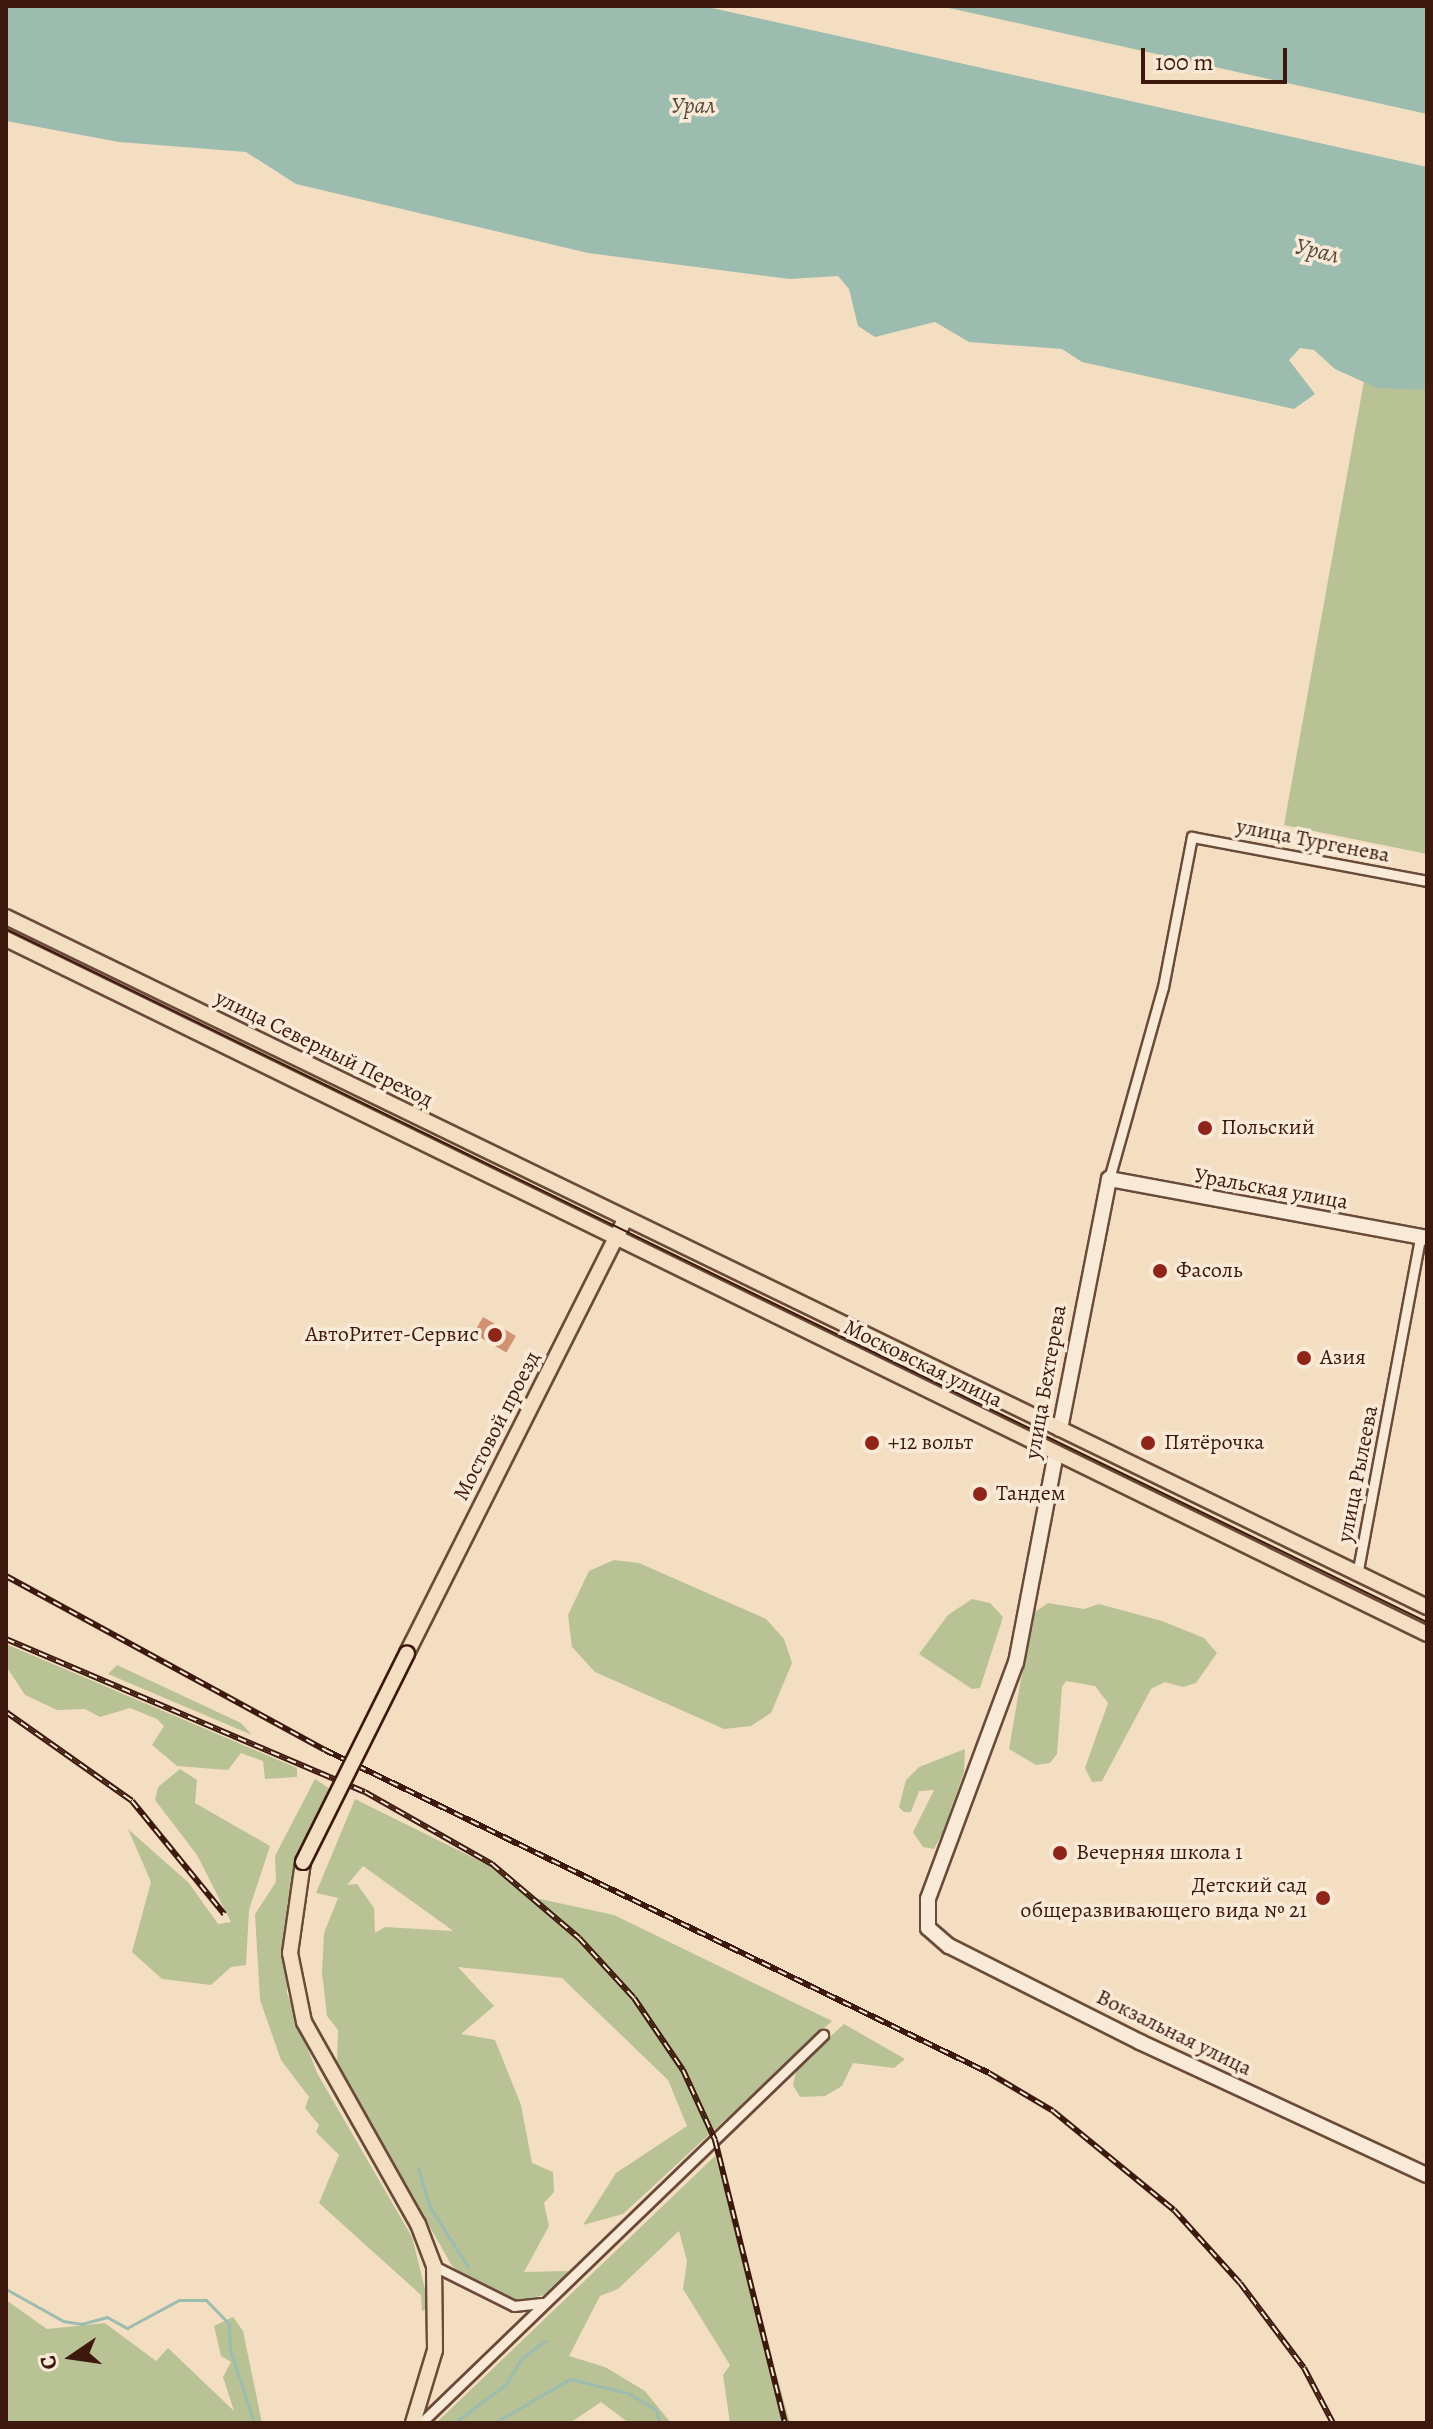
<!DOCTYPE html>
<meta charset="utf-8">
<style>
body{margin:0}
#map{position:relative;width:1433px;height:2429px;overflow:hidden;background:#f4dec1;font-family:Alegreya,serif}
div>[style]{position:absolute}
.green>*{inset:0;background:#b9c295}
.water>*{inset:0;background:#9cbcb0}
.stream>*{height:3px;margin:-1.5px;padding:0 1.5px;transform-origin:1.5px;border-radius:1.5px;background:#9cbcb0}
.building>*{inset:0;background:#d19272;transform-origin:0 0}
.roads{filter:drop-shadow(2px 0 #6a4a39) drop-shadow(-2px 0 #6a4a39) drop-shadow(0 2px #6a4a39) drop-shadow(0 -2px #6a4a39)}
.street>*{height:9px;margin:-4.5px;padding:0 4.5px;transform-origin:4.5px;border-radius:4.5px;background:#f8ead7}
.secondary>*{height:14px;margin:-7px;padding:0 7px;transform-origin:7px;border-radius:7px;background:#f8ead7}
.primary>*{height:14px;margin:-7px;padding:0 7px;transform-origin:7px;border-radius:7px;background:#f4dec1}
.tram>*{height:2px;margin:-1px;padding:0 1px;transform-origin:1px;border-radius:1px;background:#3c190c}
.rail>*{height:6px;margin-top:-3px;transform-origin:0;background:repeating-linear-gradient(90deg,#f8ead7 0 9px,#3c190c 0 18px);box-sizing:border-box;border-block:2px solid #3c190c}
.bridges{filter:drop-shadow(2px 0 #3c190c) drop-shadow(-2px 0 #3c190c) drop-shadow(0 2px #3c190c) drop-shadow(0 -2px #3c190c)}
.primary-bridge>*{height:14px;margin:-7px;padding:0 7px;transform-origin:7px;border-radius:7px;background:#f4dec1}
.dots>*{width:22px;height:22px;translate:-50% -50%;box-sizing:border-box;border:4px solid #f8ead7;border-radius:50%}
span{translate:-50% -50%;white-space:nowrap;text-align:center;line-height:1.15;-webkit-text-stroke:7px #f8ead7;paint-order:stroke}
.street-label{font-size:22px;color:#3c190c}
.poi-label{font-size:22px;color:#3c190c}
.left{translate:0 -50%;text-align:left}
.right{translate:-100% -50%;text-align:right}
.water-label{font-size:24px;color:#594a3d;font-style:italic}
.frame{position:absolute;inset:0;border:8px solid #3c190c;pointer-events:none}
.north{position:absolute;left:32px;top:2317px;width:80px;height:80px;-webkit-text-stroke:6px #f8ead7;paint-order:stroke;rotate:257deg;font-size:22px;font-weight:700;line-height:32px;text-align:center;color:#3c190c}
.north::after{content:'';display:block;margin:auto;width:28px;height:36px;background:#3c190c;clip-path:polygon(50% 0,100% 100%,50% 72%,0 100%)}
.scale{position:absolute;left:1141px;top:48px;width:146px;height:36px;box-sizing:border-box;border:4px solid #3c190c;border-top:0;padding-left:10px;font-size:24px;line-height:28px;white-space:nowrap;color:#3c190c;-webkit-text-stroke:6px #f8ead7;paint-order:stroke}
</style>
<div id="map">
<div class="green">
<i style="clip-path:polygon(1364px 381px,1427px 390px,1427px 854px,1284px 825px)"></i>
<i style="clip-path:polygon(614px 1560px,639px 1563px,766px 1619px,784px 1639px,792px 1663px,771px 1713px,751px 1726px,724px 1729px,595px 1672px,572px 1647px,568px 1615px,589px 1571px)"></i>
<i style="clip-path:polygon(972px 1599px,990px 1603px,1003px 1617px,980px 1688px,972px 1689px,919px 1654px,948px 1615px)"></i>
<i style="clip-path:polygon(1048px 1603px,1084px 1609px,1099px 1604px,1162px 1621px,1204px 1638px,1217px 1653px,1196px 1683px,1183px 1687px,1165px 1682px,1151px 1689px,1102px 1781px,1092px 1782px,1085px 1768px,1108px 1703px,1095px 1686px,1066px 1681px,1062px 1687px,1057px 1754px,1050px 1763px,1036px 1765px,1009px 1749px,1032px 1614px)"></i>
<i style="clip-path:polygon(6px 1644px,297px 1768px,297px 1777px,265px 1779px,263px 1761px,241px 1753px,228px 1770px,177px 1766px,152px 1745px,164px 1726px,157px 1719px,130px 1708px,100px 1717px,85px 1709px,57px 1710px,25px 1695px,6px 1666px)"></i>
<i style="clip-path:polygon(117px 1665px,241px 1723px,252px 1735px,108px 1674px)"></i>
<i style="clip-path:polygon(965px 1749px,964px 1772px,943px 1832px,934px 1849px,923px 1847px,913px 1832px,934px 1790px,919px 1791px,911px 1812px,904px 1812px,899px 1807px,906px 1780px,919px 1767px)"></i>
<i style="clip-path:polygon(180px 1769px,197px 1780px,195px 1803px,270px 1846px,249px 1910px,246px 1965px,231px 1967px,211px 1985px,162px 1979px,132px 1952px,151px 1882px,128px 1829px,189px 1883px,218px 1924px,231px 1922px,197px 1855px,155px 1800px,158px 1787px)"></i>
<i style="clip-path:polygon(315px 1779px,333px 1791px,287px 1904px,287px 1993px,317px 2073px,412px 2237px,425px 2289px,428px 2309px,422px 2311px,421px 2295px,319px 2203px,339px 2155px,316px 2132px,319px 2125px,305px 2108px,309px 2097px,281px 2060px,260px 2000px,255px 1914px,276px 1882px,275px 1856px)"></i>
<i style="clip-path:polygon(evenodd,355px 1799px,486px 1864px,531px 1897px,614px 1915px,832px 2021px,623px 2214px,583px 2225px,616px 2173px,687px 2126px,668px 2080px,562px 1978px,458px 1967px,494px 2006px,461px 2034px,495px 2040px,521px 2105px,532px 2163px,553px 2172px,554px 2192px,544px 2203px,549px 2226px,524px 2272px,568px 2271px,554px 2292px,522px 2301px,486px 2290px,452px 2266px,337px 2063px,338px 2030px,327px 2016px,322px 1973px,324px 1933px,338px 1898px,316px 1893px,355px 1799px,363px 1866px,452px 1930px,452px 1931px,385px 1927px,375px 1933px,374px 1908px,357px 1884px,347px 1885px,363px 1866px)"></i>
<i style="clip-path:polygon(844px 2024px,905px 2059px,894px 2068px,853px 2063px,842px 2086px,825px 2096px,800px 2097px,793px 2085px,797px 2067px)"></i>
<i style="clip-path:polygon(715px 2156px,790px 2423px,730px 2423px,723px 2375px,730px 2365px,683px 2289px,687px 2261px,679px 2231px,618px 2289px,600px 2296px,569px 2356px,605px 2367px,645px 2391px,671px 2423px,629px 2423px,601px 2402px,570px 2423px,436px 2423px)"></i>
<i style="clip-path:polygon(6px 2300px,47px 2329px,105px 2323px,156px 2361px,168px 2348px,234px 2411px,223px 2377px,231px 2362px,221px 2356px,214px 2326px,233px 2317px,243px 2331px,262px 2423px,6px 2423px)"></i>
</div>
<div class="water">
<i style="clip-path:polygon(6px 6px,703px 6px,1427px 167px,1427px 390px,1377px 388px,1335px 369px,1314px 350px,1300px 348px,1289px 360px,1315px 394px,1294px 409px,1082px 362px,1062px 349px,969px 342px,935px 322px,875px 337px,858px 326px,849px 289px,838px 276px,790px 279px,588px 253px,296px 184px,246px 152px,119px 142px,6px 121px)"></i>
<i style="clip-path:polygon(940px 6px,1427px 6px,1427px 114px)"></i>
</div>
<div class="stream">
<i style="left:418px;top:2168px;width:41px;rotate:72.9deg"></i>
<i style="left:430px;top:2207px;width:71px;rotate:57.7deg"></i>
<i style="left:6px;top:2289px;width:65px;rotate:29.3deg"></i>
<i style="left:63px;top:2321px;width:18px;rotate:9deg"></i>
<i style="left:81px;top:2324px;width:27px;rotate:-15deg"></i>
<i style="left:107px;top:2317px;width:23px;rotate:29deg"></i>
<i style="left:127px;top:2328px;width:59px;rotate:-28.3deg"></i>
<i style="left:179px;top:2300px;width:27px"></i>
<i style="left:206px;top:2300px;width:33px;rotate:46deg"></i>
<i style="left:229px;top:2324px;width:25px;rotate:88deg"></i>
<i style="left:230px;top:2349px;width:78px;rotate:72deg"></i>
<i style="left:454px;top:2423px;width:65px;rotate:-36.9deg"></i>
<i style="left:506px;top:2384px;width:29px;rotate:-59deg"></i>
<i style="left:521px;top:2359px;width:31px;rotate:-37deg"></i>
<i style="left:494px;top:2423px;width:88px;rotate:-30.1deg"></i>
<i style="left:570px;top:2379px;width:60px;rotate:13.6deg"></i>
<i style="left:628px;top:2393px;width:33px;rotate:31deg"></i>
<i style="left:656px;top:2410px;width:14px;rotate:73deg"></i>
</div>
<div class="building">
<i style="left:483px;top:1317px;width:38px;height:19px;rotate:30deg"></i>
</div>
<div class="roads">
<div class="street">
<i style="left:1109px;top:1179px;width:199px;rotate:-74.3deg"></i>
<i style="left:1163px;top:987px;width:153px;rotate:-79.1deg"></i>
<i style="left:1192px;top:837px;width:239px;rotate:10.6deg"></i>
<i style="left:1357px;top:1575px;width:343px;rotate:-79.4deg"></i>
<i style="left:434px;top:2266px;width:89px;rotate:26.6deg"></i>
<i style="left:514px;top:2306px;width:28px;rotate:-6deg"></i>
<i style="left:421px;top:2423px;width:559px;rotate:-43.98deg"></i>
</div>
<div class="secondary">
<i style="left:1060px;top:1429px;width:255px;rotate:-78.9deg"></i>
<i style="left:1109px;top:1179px;width:323px;rotate:10.5deg"></i>
<i style="left:1056px;top:1453px;width:213px;rotate:100.8deg"></i>
<i style="left:1016px;top:1662px;width:253px;rotate:110.4deg"></i>
<i style="left:928px;top:1899px;width:29px;rotate:90deg"></i>
<i style="left:928px;top:1928px;width:28px;rotate:41deg"></i>
<i style="left:949px;top:1946px;width:214px;rotate:26.7deg"></i>
<i style="left:1140px;top:2042px;width:316px;rotate:24.9deg"></i>
</div>
<div class="primary">
<i style="left:6px;top:917px;width:1580px;rotate:25.9deg"></i>
<i style="left:6px;top:939px;width:1582px;rotate:26.06deg"></i>
<i style="left:407px;top:1653px;width:486px;rotate:-63.3deg"></i>
<i style="left:303px;top:1862px;width:92px;rotate:98.1deg"></i>
<i style="left:290px;top:1953px;width:70px;rotate:78.5deg"></i>
<i style="left:304px;top:2022px;width:232px;rotate:60.6deg"></i>
<i style="left:418px;top:2224px;width:45px;rotate:69.1deg"></i>
<i style="left:434px;top:2266px;width:84px;rotate:89.3deg"></i>
<i style="left:435px;top:2350px;width:76px;rotate:106.8deg"></i>
</div>
</div>
<div class="tram">
<i style="left:6px;top:929px;width:1581px;rotate:26deg"></i>
</div>
<div class="rail">
<i style="left:6px;top:1576px;width:363px;rotate:28.6deg"></i>
<i style="left:325px;top:1750px;width:738px;rotate:25.94deg"></i>
<i style="left:989px;top:2073px;width:74px;rotate:30.7deg"></i>
<i style="left:1053px;top:2111px;width:156px;rotate:39.3deg"></i>
<i style="left:1174px;top:2210px;width:98px;rotate:47.9deg"></i>
<i style="left:1240px;top:2283px;width:106px;rotate:53deg"></i>
<i style="left:1304px;top:2368px;width:62px;rotate:62.2deg"></i>
<i style="left:6px;top:1639px;width:390px;rotate:23.1deg"></i>
<i style="left:365px;top:1792px;width:146px;rotate:29.6deg"></i>
<i style="left:492px;top:1864px;width:114px;rotate:40.4deg"></i>
<i style="left:579px;top:1938px;width:81px;rotate:47.5deg"></i>
<i style="left:634px;top:1998px;width:87px;rotate:55.8deg"></i>
<i style="left:683px;top:2070px;width:77px;rotate:65.4deg"></i>
<i style="left:715px;top:2140px;width:292px;rotate:76.1deg"></i>
<i style="left:6px;top:1712px;width:154px;rotate:35.2deg"></i>
<i style="left:132px;top:1801px;width:146px;rotate:50.8deg"></i>
</div>
<div class="bridges">
<div class="primary-bridge">
<i style="left:303px;top:1862px;width:233px;rotate:-63.5deg"></i>
</div>
</div>
<div class="dots">
<i style="left:1205px;top:1128px;background:#8f2418"></i>
<i style="left:1160px;top:1271px;background:#8f2418"></i>
<i style="left:495px;top:1335px;background:#8f2418"></i>
<i style="left:1304px;top:1358px;background:#8f2418"></i>
<i style="left:872px;top:1443px;background:#8f2418"></i>
<i style="left:1148px;top:1443px;background:#8f2418"></i>
<i style="left:980px;top:1494px;background:#8f2418"></i>
<i style="left:1060px;top:1853px;background:#8f2418"></i>
<i style="left:1323px;top:1898px;background:#8f2418"></i>
</div>
<div class="street-label">
<span style="left:1313px;top:841px;rotate:11deg">улица Тургенева</span>
<span style="left:324px;top:1049px;rotate:26deg">улица Северный Переход</span>
<span style="left:1271px;top:1189px;rotate:10deg">Уральская улица</span>
<span style="left:923px;top:1364px;rotate:26deg">Московская улица</span>
<span style="left:1046px;top:1382px;rotate:-80deg">улица Бехтерева</span>
<span style="left:497px;top:1426px;rotate:-63deg">Мостовой проезд</span>
<span style="left:1358px;top:1474px;rotate:-79deg">улица Рылеева</span>
<span style="left:1174px;top:2033px;rotate:26deg">Вокзальная улица</span>
</div>
<div class="poi-label">
<span class="left" style="left:1221px;top:1128px">Польский</span>
<span class="left" style="left:1176px;top:1271px">Фасоль</span>
<span class="right" style="left:479px;top:1335px">АвтоРитет-Сервис</span>
<span class="left" style="left:1320px;top:1358px">Азия</span>
<span class="left" style="left:888px;top:1443px">+12 вольт</span>
<span class="left" style="left:1164px;top:1443px">Пятёрочка</span>
<span class="left" style="left:996px;top:1494px">Тандем</span>
<span class="left" style="left:1076px;top:1853px">Вечерняя школа 1</span>
<span class="right" style="left:1307px;top:1898px">Детский сад<br>общеразвивающего вида № 21</span>
</div>
<div class="water-label">
<span style="left:693px;top:106px">Урал</span>
<span style="left:1317px;top:251px;rotate:13deg">Урал</span>
</div>
<div class="frame"></div>
<div class="north">С</div>
<div class="scale">100 m</div>
</div>
